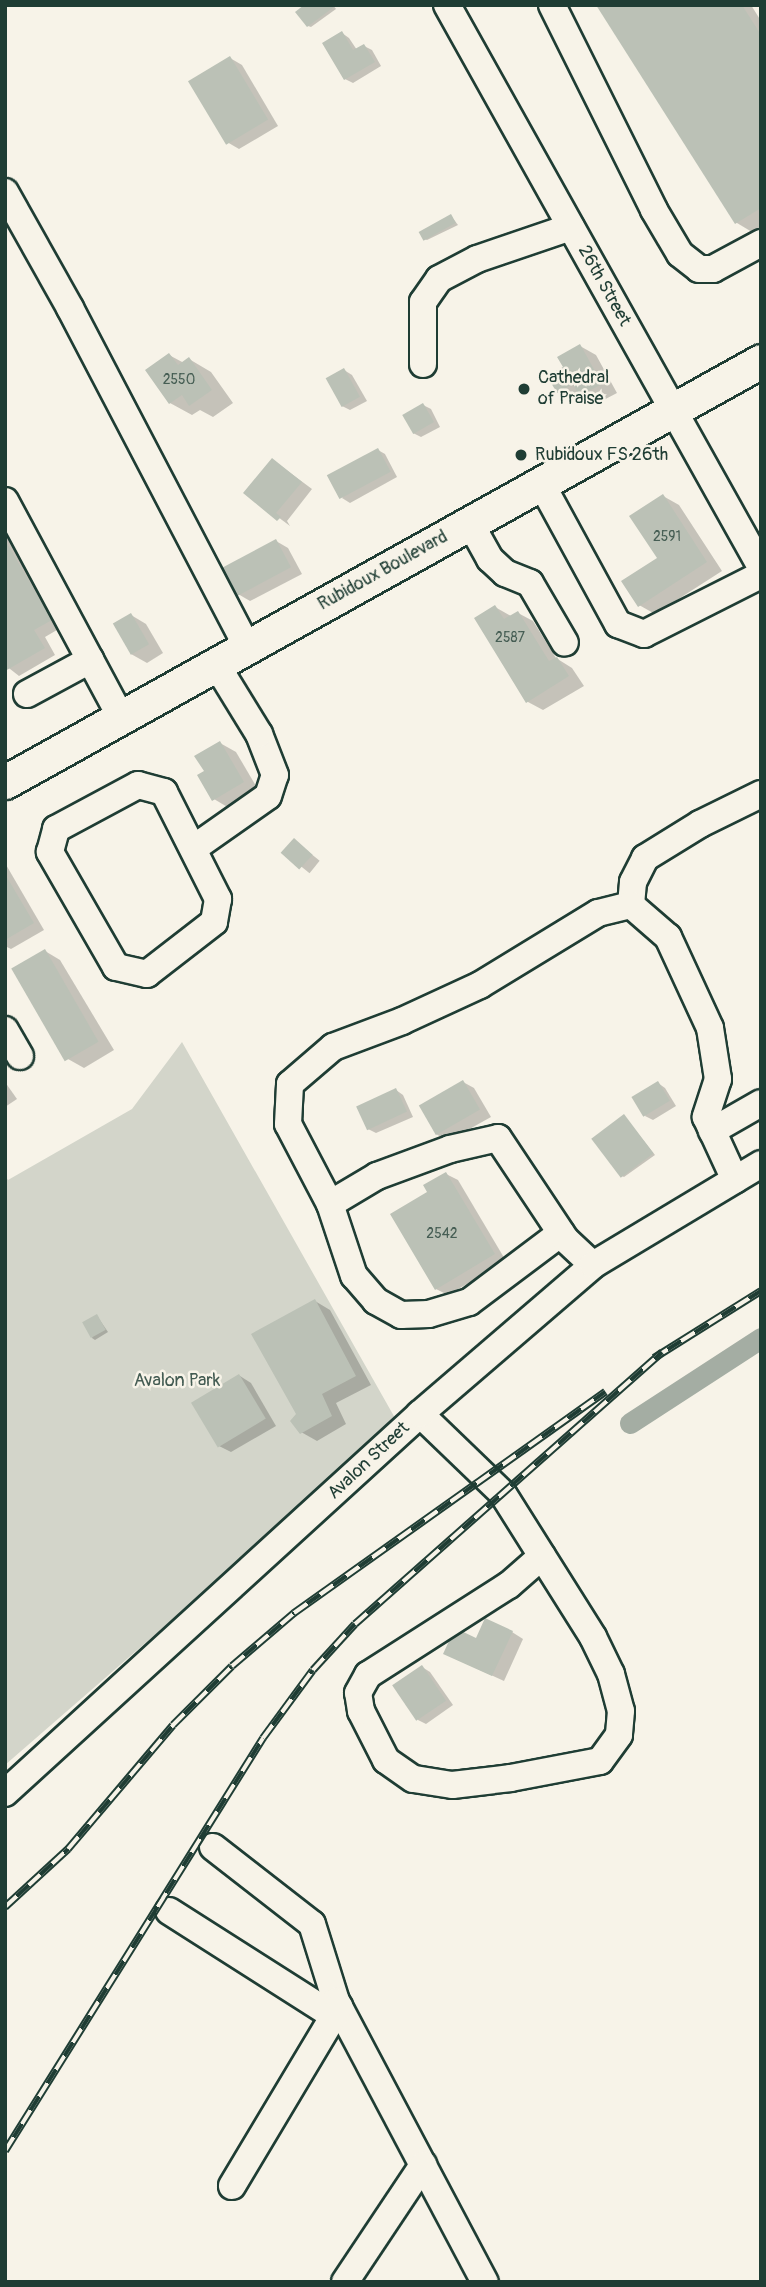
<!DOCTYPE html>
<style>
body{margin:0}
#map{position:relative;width:766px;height:2287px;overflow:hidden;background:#f7f3e8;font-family:Pangolin,sans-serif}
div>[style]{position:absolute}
.green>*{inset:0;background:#d3d5ca}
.shadow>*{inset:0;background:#0003;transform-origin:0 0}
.canal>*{height:21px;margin:-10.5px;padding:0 10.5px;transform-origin:10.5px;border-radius:10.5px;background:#a4ada3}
.building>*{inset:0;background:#bbc1b6;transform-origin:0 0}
.roads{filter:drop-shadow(2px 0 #1f3d34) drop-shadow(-2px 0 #1f3d34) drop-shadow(0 2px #1f3d34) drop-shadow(0 -2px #1f3d34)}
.minor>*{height:26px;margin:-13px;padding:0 13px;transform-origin:13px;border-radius:13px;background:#f7f3e8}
.major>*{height:33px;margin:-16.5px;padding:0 16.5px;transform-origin:16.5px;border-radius:16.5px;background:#f7f3e8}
.rail>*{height:8px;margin-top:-4px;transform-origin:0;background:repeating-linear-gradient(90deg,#f7f3e8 0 16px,#1f3d34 0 32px);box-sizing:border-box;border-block:2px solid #1f3d34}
.dots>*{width:19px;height:19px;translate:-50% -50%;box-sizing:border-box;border:4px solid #f7f3e8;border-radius:50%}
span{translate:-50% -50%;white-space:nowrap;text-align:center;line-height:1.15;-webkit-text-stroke:5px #f7f3e8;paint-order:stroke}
.number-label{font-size:14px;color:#465e54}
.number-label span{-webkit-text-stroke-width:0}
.street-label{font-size:18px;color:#1f3d34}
.poi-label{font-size:18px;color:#1f3d34}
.left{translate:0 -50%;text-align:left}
.park-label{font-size:18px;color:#435b52}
.frame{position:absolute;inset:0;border:7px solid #1f3d34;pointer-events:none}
</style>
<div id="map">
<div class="green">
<i style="clip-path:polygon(182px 1042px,395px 1418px,189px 1605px,5px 1765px,5px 1176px,8px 1180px,132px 1109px)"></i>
</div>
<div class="shadow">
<i style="clip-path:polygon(307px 5px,333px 5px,336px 9px,311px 27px,308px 26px)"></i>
<i style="clip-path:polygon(598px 5px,751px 5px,761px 21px,761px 226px,752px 232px,737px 223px)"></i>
<i style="clip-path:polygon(342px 33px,349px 38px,357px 50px,364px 46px,372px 50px,381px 66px,353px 83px,345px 79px)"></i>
<i style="clip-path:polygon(230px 58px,242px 65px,278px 126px,239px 149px,227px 142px)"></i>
<i style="clip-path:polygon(451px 216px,458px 225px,427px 240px,424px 239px)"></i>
<i style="clip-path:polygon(580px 346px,596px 355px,617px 393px,596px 404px,582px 396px,573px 401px,558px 392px,565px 368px)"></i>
<i style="clip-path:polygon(169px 355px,184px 363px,189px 359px,211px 372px,233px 403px,213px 417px,200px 410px,192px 415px,170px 403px)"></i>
<i style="clip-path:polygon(344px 370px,352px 375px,367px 401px,350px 410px,342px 406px)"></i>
<i style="clip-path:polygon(423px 405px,431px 409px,440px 427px,421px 437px,413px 433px)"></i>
<i style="clip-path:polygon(378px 450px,385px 454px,397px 477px,350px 503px,342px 498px)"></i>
<i style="clip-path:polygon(273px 460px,312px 489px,287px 521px,290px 526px,246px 493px)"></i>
<i style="clip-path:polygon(663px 496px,679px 505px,722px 571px,655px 614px,639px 605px,659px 558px)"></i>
<i style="clip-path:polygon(5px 531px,62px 627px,45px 637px,55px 655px,19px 676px,5px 665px)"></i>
<i style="clip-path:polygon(276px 541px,288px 548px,302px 574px,250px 601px,238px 594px)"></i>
<i style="clip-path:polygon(495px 607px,511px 616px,518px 613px,533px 621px,556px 658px,572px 668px,584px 686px,543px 710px,528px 702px)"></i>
<i style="clip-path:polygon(131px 615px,146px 624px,163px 653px,147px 663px,131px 654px)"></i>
<i style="clip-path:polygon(220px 743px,236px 752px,259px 791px,229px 808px,214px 799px,206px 772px)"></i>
<i style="left:294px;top:840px;width:33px;height:16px;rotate:39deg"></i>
<i style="clip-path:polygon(5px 863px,44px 930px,11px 949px,5px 946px)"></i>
<i style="clip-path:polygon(45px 951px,60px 960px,114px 1050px,84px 1068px,68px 1059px)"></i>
<i style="clip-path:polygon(5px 1082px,17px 1099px,5px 1107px)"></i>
<i style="clip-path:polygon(463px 1082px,474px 1088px,491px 1117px,448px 1141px,436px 1134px)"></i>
<i style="clip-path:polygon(658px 1083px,665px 1088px,676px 1106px,653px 1120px,645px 1116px)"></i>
<i style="clip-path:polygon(396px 1090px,403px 1095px,413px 1117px,376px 1133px,368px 1129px)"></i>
<i style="clip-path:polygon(624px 1116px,655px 1155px,624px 1177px,620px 1175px)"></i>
<i style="clip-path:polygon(446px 1174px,458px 1180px,506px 1261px,448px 1295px,436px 1289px,429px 1193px)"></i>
<i style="clip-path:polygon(315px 1301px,330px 1310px,371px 1385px,336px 1403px,346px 1424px,317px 1441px,301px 1432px,298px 1415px)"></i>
<i style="clip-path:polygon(97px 1316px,108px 1332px,95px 1340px,92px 1338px)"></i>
<i style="clip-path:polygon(240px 1376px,251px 1383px,276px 1426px,231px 1452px,219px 1446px)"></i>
<i style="clip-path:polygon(512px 1632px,523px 1639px,504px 1681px,445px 1654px)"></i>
<i style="clip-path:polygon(422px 1667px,430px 1672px,453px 1705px,426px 1724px,418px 1720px)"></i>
</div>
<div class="canal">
<i style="left:630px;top:1423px;width:156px;rotate:-33deg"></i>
</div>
<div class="building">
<i style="clip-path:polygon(304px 5px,332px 5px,334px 7px,307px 27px,295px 12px)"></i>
<i style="clip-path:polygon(596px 5px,742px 5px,761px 35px,761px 208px,735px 224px)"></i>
<i style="clip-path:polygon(342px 31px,353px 50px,364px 44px,375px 62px,344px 80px,322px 43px)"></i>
<i style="left:230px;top:56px;width:74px;height:49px;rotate:59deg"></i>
<i style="left:451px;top:214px;width:10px;height:37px;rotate:61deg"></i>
<i style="clip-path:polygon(580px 344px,602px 384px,579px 396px,573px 384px,557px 393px,547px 376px,563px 367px,557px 357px)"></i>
<i style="clip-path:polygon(169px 353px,178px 365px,189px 357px,212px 390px,189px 406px,182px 395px,169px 404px,145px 370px)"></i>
<i style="left:344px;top:368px;width:33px;height:21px;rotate:61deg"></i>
<i style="left:423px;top:403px;width:22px;height:24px;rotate:60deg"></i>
<i style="left:378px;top:448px;width:27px;height:58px;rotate:62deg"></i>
<i style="clip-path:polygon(272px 458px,302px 482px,276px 513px,281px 517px,277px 521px,243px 493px)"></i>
<i style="clip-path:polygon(663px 494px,707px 562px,638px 607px,621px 581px,657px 558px,629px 516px)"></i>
<i style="left:276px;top:539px;width:32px;height:61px;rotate:62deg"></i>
<i style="clip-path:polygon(5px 540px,52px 620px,34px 630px,45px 648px,5px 671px)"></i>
<i style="clip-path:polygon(495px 605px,504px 619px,518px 611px,549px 661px,557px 657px,569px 676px,526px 703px,474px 618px)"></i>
<i style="left:131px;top:613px;width:36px;height:21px;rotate:60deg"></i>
<i style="clip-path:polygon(220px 741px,244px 782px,212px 801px,197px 775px,204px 771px,194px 756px)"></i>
<i style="left:294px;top:838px;width:25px;height:20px;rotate:42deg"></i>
<i style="clip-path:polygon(5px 874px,34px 923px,5px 940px)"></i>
<i style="left:45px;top:949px;width:107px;height:39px;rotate:60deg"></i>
<i style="left:463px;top:1080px;width:34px;height:51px;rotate:60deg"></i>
<i style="left:658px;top:1081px;width:23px;height:31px;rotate:59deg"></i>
<i style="left:396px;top:1088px;width:26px;height:44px;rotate:65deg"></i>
<i style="left:624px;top:1114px;width:49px;height:41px;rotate:53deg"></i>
<i style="clip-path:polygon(446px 1172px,495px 1254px,435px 1290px,390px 1214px,427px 1192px,423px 1185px)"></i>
<i style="clip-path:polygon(315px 1299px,356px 1376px,322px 1394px,332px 1416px,300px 1434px,290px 1421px,296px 1414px,251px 1334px)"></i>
<i style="left:97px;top:1314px;width:18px;height:17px;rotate:61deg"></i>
<i style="left:239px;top:1374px;width:52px;height:56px;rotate:59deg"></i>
<i style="clip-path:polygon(485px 1618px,513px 1631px,492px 1676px,443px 1654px,455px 1628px,476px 1638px)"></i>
<i style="left:422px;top:1665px;width:43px;height:36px;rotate:56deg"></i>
</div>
<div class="roads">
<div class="minor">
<i style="left:447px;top:5px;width:644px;rotate:60.81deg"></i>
<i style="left:552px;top:5px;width:229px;rotate:63.5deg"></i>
<i style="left:654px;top:210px;width:51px;rotate:59.4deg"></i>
<i style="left:680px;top:254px;width:24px;rotate:38deg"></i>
<i style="left:699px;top:269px;width:14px"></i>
<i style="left:713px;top:269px;width:55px;rotate:-28.4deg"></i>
<i style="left:5px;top:192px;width:133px;rotate:60.7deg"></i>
<i style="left:70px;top:308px;width:382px;rotate:62.4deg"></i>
<i style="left:423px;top:364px;width:62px;rotate:-90deg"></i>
<i style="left:423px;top:302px;width:28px;rotate:-55deg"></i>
<i style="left:439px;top:279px;width:43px;rotate:-27.8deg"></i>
<i style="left:477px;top:259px;width:99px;rotate:-18.8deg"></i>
<i style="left:541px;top:483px;width:161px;rotate:61.4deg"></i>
<i style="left:618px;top:624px;width:28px;rotate:21deg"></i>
<i style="left:644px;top:634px;width:131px;rotate:-26.8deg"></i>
<i style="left:5px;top:501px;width:245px;rotate:61.8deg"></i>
<i style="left:470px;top:523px;width:41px;rotate:60.9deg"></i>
<i style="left:490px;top:559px;width:21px;rotate:43deg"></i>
<i style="left:505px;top:573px;width:27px;rotate:22deg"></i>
<i style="left:530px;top:583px;width:69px;rotate:59.7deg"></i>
<i style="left:27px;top:694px;width:72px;rotate:-28.4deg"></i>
<i style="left:138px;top:785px;width:27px;rotate:15deg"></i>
<i style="left:164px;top:792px;width:120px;rotate:63.2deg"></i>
<i style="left:218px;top:899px;width:23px;rotate:100deg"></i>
<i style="left:214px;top:922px;width:85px;rotate:142.2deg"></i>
<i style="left:147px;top:974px;width:32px;rotate:-167deg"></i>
<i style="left:116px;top:967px;width:133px;rotate:-119.9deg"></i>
<i style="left:50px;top:852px;width:24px;rotate:-75deg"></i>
<i style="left:56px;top:829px;width:93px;rotate:-28.2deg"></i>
<i style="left:194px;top:848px;width:90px;rotate:-35.1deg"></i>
<i style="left:268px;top:796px;width:22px;rotate:-72deg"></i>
<i style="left:275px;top:775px;width:44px;rotate:-111.3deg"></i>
<i style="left:259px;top:734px;width:82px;rotate:-121.6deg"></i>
<i style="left:631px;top:905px;width:23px;rotate:-85deg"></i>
<i style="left:633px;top:882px;width:27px;rotate:-63deg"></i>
<i style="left:645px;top:858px;width:65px;rotate:-31.7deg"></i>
<i style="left:700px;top:824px;width:68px;rotate:-26.2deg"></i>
<i style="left:5px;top:1030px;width:30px;rotate:60deg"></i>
<i style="left:712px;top:1131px;width:56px;rotate:-29.7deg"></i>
<i style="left:330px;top:1204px;width:90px;rotate:-117.7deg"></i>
<i style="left:288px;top:1124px;width:40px;rotate:-87.1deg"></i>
<i style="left:290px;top:1084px;width:57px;rotate:-40.7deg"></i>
<i style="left:333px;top:1047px;width:74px;rotate:-20.6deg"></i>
<i style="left:402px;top:1021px;width:86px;rotate:-24.8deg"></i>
<i style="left:480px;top:985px;width:138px;rotate:-31.4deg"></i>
<i style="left:598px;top:913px;width:34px;rotate:-14deg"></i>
<i style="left:631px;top:905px;width:49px;rotate:40.9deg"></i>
<i style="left:668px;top:937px;width:100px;rotate:65.2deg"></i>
<i style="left:710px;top:1028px;width:52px;rotate:81.1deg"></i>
<i style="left:718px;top:1079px;width:40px;rotate:108deg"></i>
<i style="left:706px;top:1117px;width:69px;rotate:65.3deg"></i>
<i style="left:561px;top:1233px;width:115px;rotate:143.1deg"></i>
<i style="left:469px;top:1302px;width:42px;rotate:163.3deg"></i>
<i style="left:429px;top:1314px;width:28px;rotate:178deg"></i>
<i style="left:401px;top:1315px;width:29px;rotate:-151deg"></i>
<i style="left:376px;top:1301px;width:33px;rotate:-131deg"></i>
<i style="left:354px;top:1276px;width:76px;rotate:-108.4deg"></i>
<i style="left:330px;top:1204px;width:55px;rotate:-30.8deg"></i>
<i style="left:377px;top:1176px;width:78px;rotate:-20.3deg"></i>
<i style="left:450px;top:1149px;width:49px;rotate:-12.9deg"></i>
<i style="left:498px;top:1138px;width:121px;rotate:56.4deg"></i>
<i style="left:565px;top:1239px;width:38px;rotate:43deg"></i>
<i style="left:420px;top:1414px;width:115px;rotate:43.9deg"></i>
<i style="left:503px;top:1494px;width:169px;rotate:57.8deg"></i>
<i style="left:593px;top:1637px;width:41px;rotate:64.1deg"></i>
<i style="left:611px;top:1674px;width:38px;rotate:75deg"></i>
<i style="left:621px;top:1711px;width:24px;rotate:95deg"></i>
<i style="left:619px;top:1735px;width:32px;rotate:126deg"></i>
<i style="left:600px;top:1761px;width:91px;rotate:169.2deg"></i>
<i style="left:511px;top:1778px;width:59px;rotate:173.2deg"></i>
<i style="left:452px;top:1785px;width:39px;rotate:-171deg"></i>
<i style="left:413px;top:1779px;width:33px;rotate:-145deg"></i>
<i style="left:386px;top:1760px;width:55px;rotate:-117deg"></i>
<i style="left:361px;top:1711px;width:18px;rotate:-99deg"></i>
<i style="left:358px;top:1693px;width:21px;rotate:-61deg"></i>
<i style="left:368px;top:1675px;width:167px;rotate:-32.6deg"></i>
<i style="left:509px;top:1585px;width:44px;rotate:-41.3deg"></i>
<i style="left:5px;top:1793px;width:562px;rotate:-42.4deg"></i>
<i style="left:420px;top:1414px;width:228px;rotate:-40.7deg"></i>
<i style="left:593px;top:1265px;width:196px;rotate:-31deg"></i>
<i style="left:213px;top:1847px;width:125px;rotate:37.9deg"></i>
<i style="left:312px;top:1924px;width:81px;rotate:72.7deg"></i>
<i style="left:336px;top:2001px;width:318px;rotate:62.1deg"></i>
<i style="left:169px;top:1911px;width:196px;rotate:32.5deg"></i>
<i style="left:232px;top:2186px;width:209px;rotate:-59.1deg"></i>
<i style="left:345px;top:2282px;width:141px;rotate:-56.3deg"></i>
</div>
<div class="major">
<i style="left:5px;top:782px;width:865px;rotate:-29.11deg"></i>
</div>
</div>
<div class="rail">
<i style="left:654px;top:1358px;width:126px;rotate:-32.1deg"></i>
<i style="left:5px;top:1907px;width:86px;rotate:-42.6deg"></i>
<i style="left:68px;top:1849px;width:162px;rotate:-49.7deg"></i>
<i style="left:173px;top:1725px;width:83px;rotate:-45deg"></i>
<i style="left:232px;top:1666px;width:82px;rotate:-40.5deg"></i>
<i style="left:294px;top:1613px;width:382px;rotate:-35.4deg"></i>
<i style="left:5px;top:2151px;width:487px;rotate:-58deg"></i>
<i style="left:263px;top:1738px;width:84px;rotate:-53.7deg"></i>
<i style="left:313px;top:1670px;width:62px;rotate:-47.6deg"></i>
<i style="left:355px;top:1624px;width:410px;rotate:-41.5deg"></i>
</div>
<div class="dots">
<i style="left:524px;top:389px;background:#1f3d34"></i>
<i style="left:521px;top:455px;background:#1f3d34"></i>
</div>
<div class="number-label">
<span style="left:179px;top:380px">2550</span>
<span style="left:667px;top:537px">2591</span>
<span style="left:510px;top:638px">2587</span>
<span style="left:442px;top:1234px">2542</span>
</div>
<div class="street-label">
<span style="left:604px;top:286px;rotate:61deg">26th Street</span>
<span style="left:383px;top:571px;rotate:-29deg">Rubidoux Boulevard</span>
<span style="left:369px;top:1461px;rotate:-43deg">Avalon Street</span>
</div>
<div class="poi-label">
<span class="left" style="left:538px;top:389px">Cathedral<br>of Praise</span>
<span class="left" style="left:535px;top:455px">Rubidoux FS 26th</span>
</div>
<div class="park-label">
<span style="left:177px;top:1381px">Avalon Park</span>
</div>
<div class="frame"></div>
</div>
